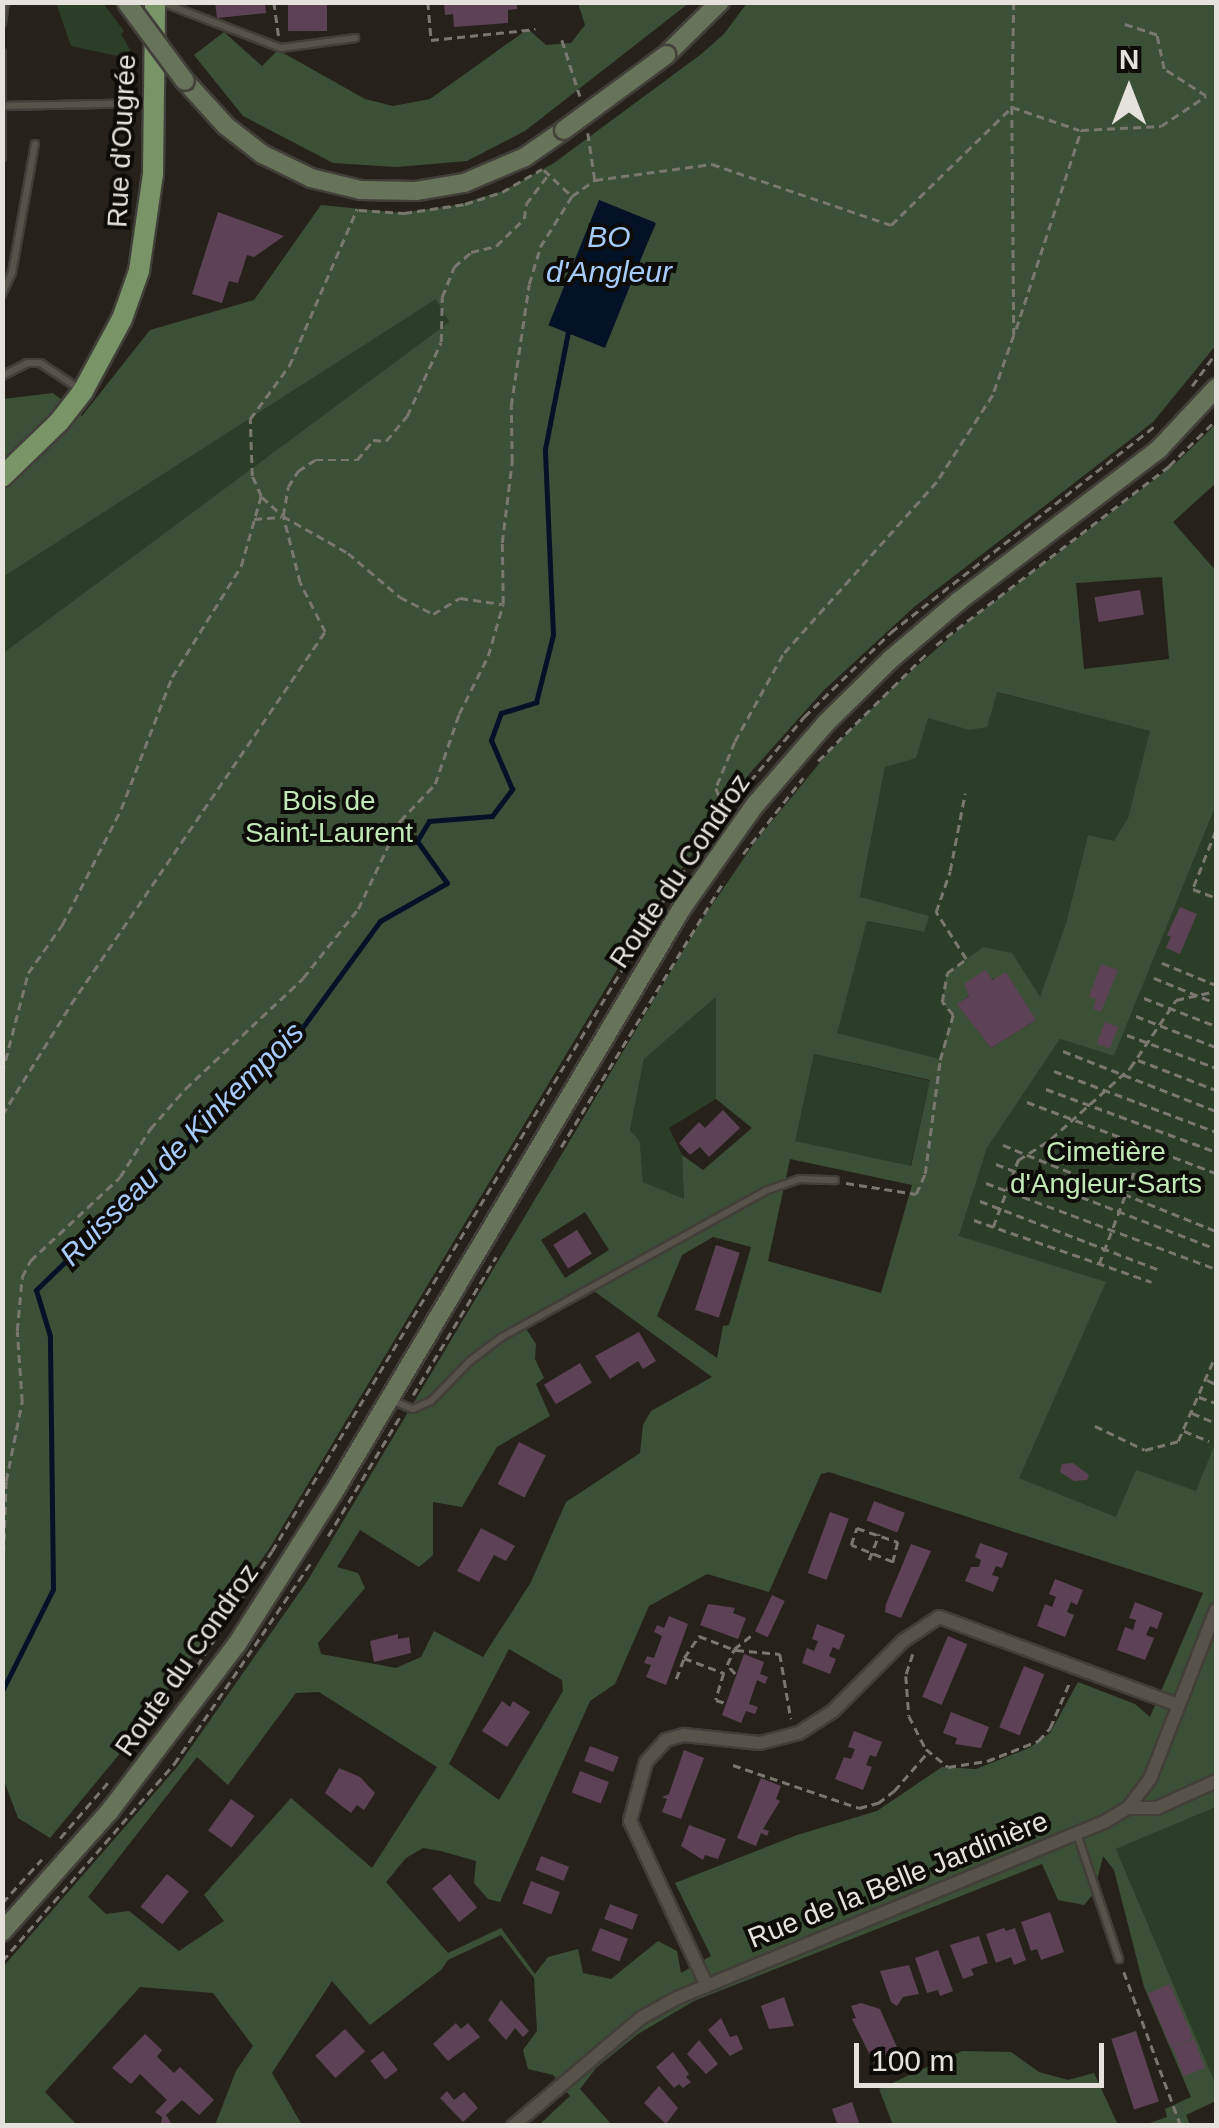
<!DOCTYPE html>
<meta charset="utf-8">
<style>
body{margin:0}
#map{position:relative;width:1219px;height:2128px;overflow:hidden;background:#26221b;font-family:Arial,sans-serif}
div>[style]{position:absolute}
.green>*{inset:0;background:#2d3e28;transform-origin:0 0}
.forest>*{inset:0;background:#3c5037}
.water>*{inset:0;background:#041227;transform-origin:0 0}
.stream>*{height:5px;margin:-2.5px;padding:0 2.5px;transform-origin:2.5px;border-radius:2.5px;background:#041227}
.building>*{inset:0;background:#5d4256;transform-origin:0 0}
.path>*{height:2.5px;margin-top:-1.25px;transform-origin:0;background:repeating-linear-gradient(90deg,#7a7670 0 8px,transparent 0 13px)}
.roads{filter:drop-shadow(2px 0 #423f3a) drop-shadow(-2px 0 #423f3a) drop-shadow(0 2px #423f3a) drop-shadow(0 -2px #423f3a)}
.service>*{height:6px;margin:-3px;padding:0 3px;transform-origin:3px;border-radius:3px;background:#57534b}
.minor>*{height:12px;margin:-6px;padding:0 6px;transform-origin:6px;border-radius:6px;background:#57534b}
.secondary>*{height:18px;margin:-9px;padding:0 9px;transform-origin:9px;border-radius:9px;background:#687459}
.primary>*{height:20px;margin:-10px;padding:0 10px;transform-origin:10px;border-radius:10px;background:#799467}
.bridges{filter:drop-shadow(2px 0 #423f3a) drop-shadow(-2px 0 #423f3a) drop-shadow(0 2px #423f3a) drop-shadow(0 -2px #423f3a)}
.secondary-bridge>*{height:18px;margin:-9px;padding:0 9px;transform-origin:9px;border-radius:9px;background:#687459}
span{translate:-50% -50%;white-space:nowrap;text-align:center;line-height:1.15;-webkit-text-stroke:8px #0e0c09;paint-order:stroke}
.street-label{font-size:28px;color:#e5e2dd}
.park-label{font-size:28px;color:#c2e8b6}
.water-label{font-size:30px;color:#a7cbfb;font-style:italic}
.frame{position:absolute;inset:0;border:5px solid #e5e2dd;pointer-events:none}
.north{position:absolute;left:1079px;top:40px;width:100px;height:100px;-webkit-text-stroke:8px #0e0c09;paint-order:stroke;rotate:0deg;font-size:28px;font-weight:700;line-height:40px;text-align:center;color:#e5e2dd}
.north::after{content:'';display:block;margin:auto;width:35px;height:45px;background:#e5e2dd;clip-path:polygon(50% 0,100% 100%,50% 72%,0 100%)}
.scale{position:absolute;left:854px;top:2043px;width:250px;height:45px;box-sizing:border-box;border:5px solid #e5e2dd;border-top:0;padding-left:12px;font-size:30px;line-height:35px;white-space:nowrap;color:#e5e2dd;-webkit-text-stroke:8px #0e0c09;paint-order:stroke}
</style>
<div id="map">
<div class="green">
<i style="clip-path:polygon(56px 3px,103px 3px,124px 31px,121px 34px,136px 60px,71px 46px)"></i>
<i style="clip-path:polygon(437px 298px,449px 322px,3px 653px,3px 577px)"></i>
<i style="clip-path:polygon(996px 692px,1151px 731px,1128px 818px,1115px 842px,1088px 835px,1066px 923px,1040px 998px,983px 947px,947px 973px,953px 1015px,940px 1060px,836px 1033px,867px 921px,923px 932px,928px 917px,860px 898px,885px 767px,928px 717px,969px 730px)"></i>
<i style="clip-path:polygon(1216px 805px,1216px 1441px,1196px 1492px,1116px 1517px,1018px 1478px,1105px 1283px,959px 1237px,987px 1148px,1060px 1039px,1114px 1056px)"></i>
<i style="clip-path:polygon(717px 996px,716px 1099px,669px 1128px,682px 1155px,684px 1200px,643px 1182px,640px 1143px,630px 1130px,644px 1059px)"></i>
<i style="left:814px;top:1054px;width:119px;height:89px;rotate:13deg"></i>
<i style="clip-path:polygon(1216px 1807px,1216px 2085px,1116px 1849px)"></i>
</div>
<div class="forest">
<i style="clip-path:polygon(578px 3px,689px 3px,525px 131px,467px 161px,396px 167px,333px 163px,243px 116px,194px 55px,224px 32px,262px 66px,278px 50px,365px 99px,393px 106px,430px 99px,528px 29px,546px 45px,571px 43px,585px 25px)"></i>
<i style="clip-path:polygon(evenodd,747px 3px,1216px 3px,1216px 345px,1153px 422px,914px 607px,823px 691px,750px 773px,654px 908px,269px 1549px,141px 1728px,50px 1838px,18px 1818px,3px 1778px,3px 653px,449px 322px,436px 299px,3px 577px,3px 399px,53px 393px,82px 416px,150px 330px,254px 300px,321px 205px,401px 213px,457px 205px,503px 191px,554px 163px,700px 55px,724px 34px,747px 3px,599px 200px,656px 224px,603px 342px,599px 200px)"></i>
<i style="clip-path:polygon(evenodd,1216px 424px,1216px 483px,1173px 522px,1216px 571px,1216px 805px,1114px 1056px,1060px 1039px,987px 1148px,959px 1236px,1106px 1282px,1019px 1478px,1116px 1517px,1136px 1470px,1196px 1491px,1216px 1441px,1216px 1807px,1116px 1849px,1216px 2085px,1216px 2101px,1186px 2115px,1190px 2125px,1144px 2125px,1167px 2117px,1165px 2109px,1191px 2097px,1144px 1987px,1114px 1870px,1103px 1856px,1094px 1893px,1084px 1905px,1058px 1900px,1042px 1864px,694px 2001px,638px 2034px,596px 2068px,580px 2089px,612px 2125px,539px 2125px,570px 2096px,553px 2075px,528px 2069px,523px 2050px,537px 2031px,534px 1978px,501px 1935px,448px 1960px,441px 1970px,370px 2025px,332px 1981px,272px 2073px,302px 2125px,215px 2125px,236px 2071px,253px 2046px,213px 1993px,140px 1987px,45px 2092px,77px 2125px,3px 2125px,2px 1968px,178px 1766px,308px 1580px,699px 924px,755px 842px,827px 754px,893px 687px,965px 624px,1177px 462px,1216px 424px,1162px 577px,1169px 659px,1084px 669px,1076px 583px,1162px 577px,1216px 424px,997px 692px,1150px 731px,1128px 818px,1114px 841px,1088px 835px,1066px 923px,1040px 997px,1012px 953px,983px 947px,947px 973px,942px 1002px,953px 1015px,939px 1059px,837px 1033px,867px 921px,924px 932px,929px 916px,860px 897px,885px 767px,916px 758px,928px 718px,969px 730px,987px 727px,997px 692px,1216px 424px,992px 978px,1036px 1020px,991px 1048px,958px 1004px,992px 978px,1216px 424px,716px 997px,716px 1099px,752px 1128px,703px 1170px,682px 1155px,684px 1199px,643px 1182px,640px 1142px,630px 1130px,644px 1059px,716px 997px,1216px 424px,814px 1054px,930px 1080px,911px 1166px,795px 1141px,814px 1054px,1216px 424px,790px 1159px,912px 1185px,881px 1293px,768px 1261px,790px 1159px,1216px 424px,585px 1212px,609px 1250px,565px 1278px,541px 1240px,585px 1212px,1216px 424px,713px 1237px,751px 1247px,729px 1325px,723px 1326px,717px 1358px,657px 1316px,682px 1255px,713px 1237px,1216px 424px,594px 1291px,712px 1377px,651px 1411px,643px 1425px,640px 1453px,566px 1502px,531px 1582px,483px 1657px,434px 1631px,421px 1657px,396px 1668px,321px 1654px,318px 1643px,365px 1588px,358px 1573px,337px 1567px,360px 1530px,419px 1567px,433px 1555px,433px 1502px,462px 1507px,497px 1447px,550px 1416px,536px 1384px,544px 1378px,535px 1359px,536px 1344px,525px 1327px,594px 1291px,1216px 424px,829px 1472px,1203px 1593px,1150px 1717px,1135px 1704px,1078px 1682px,1050px 1733px,1029px 1748px,976px 1769px,942px 1767px,877px 1811px,797px 1835px,675px 1883px,711px 1956px,681px 1973px,677px 1951px,658px 1941px,611px 1979px,583px 1973px,578px 1949px,548px 1957px,535px 1974px,501px 1928px,448px 1953px,386px 1882px,406px 1858px,423px 1848px,441px 1851px,476px 1861px,474px 1883px,488px 1899px,500px 1902px,590px 1701px,615px 1684px,649px 1606px,707px 1574px,769px 1592px,821px 1474px,829px 1472px,1216px 424px,509px 1649px,562px 1680px,563px 1691px,499px 1800px,449px 1764px,509px 1649px,1216px 424px,319px 1692px,437px 1767px,372px 1868px,291px 1798px,204px 1895px,224px 1921px,179px 1951px,129px 1911px,106px 1914px,88px 1897px,197px 1757px,228px 1785px,296px 1693px,319px 1692px)"></i>
<i style="clip-path:polygon(962px 2051px,1011px 2052px,1039px 2072px,1068px 2080px,1094px 2073px,1118px 2125px,893px 2125px,879px 2089px)"></i>
</div>
<div class="water">
<i style="left:599px;top:200px;width:61px;height:135px;rotate:22deg"></i>
</div>
<div class="stream">
<i style="left:2px;top:1691px;width:114px;rotate:-63.4deg"></i>
<i style="left:53px;top:1589px;width:253px;rotate:-90.7deg"></i>
<i style="left:50px;top:1336px;width:48px;rotate:-106.9deg"></i>
<i style="left:36px;top:1290px;width:360px;rotate:-44.2deg"></i>
<i style="left:294px;top:1039px;width:146px;rotate:-53.9deg"></i>
<i style="left:380px;top:921px;width:77px;rotate:-29.6deg"></i>
<i style="left:447px;top:883px;width:52px;rotate:-125.5deg"></i>
<i style="left:417px;top:841px;width:23px;rotate:-59deg"></i>
<i style="left:429px;top:821px;width:63px;rotate:-4.5deg"></i>
<i style="left:492px;top:816px;width:34px;rotate:-53deg"></i>
<i style="left:512px;top:789px;width:53px;rotate:-113.2deg"></i>
<i style="left:491px;top:740px;width:29px;rotate:-70deg"></i>
<i style="left:501px;top:713px;width:37px;rotate:-17deg"></i>
<i style="left:536px;top:702px;width:69px;rotate:-75.8deg"></i>
<i style="left:553px;top:635px;width:186px;rotate:-92.5deg"></i>
<i style="left:545px;top:449px;width:119px;rotate:-78.9deg"></i>
</div>
<div class="building">
<i style="clip-path:polygon(215px 2px,265px 2px,266px 13px,217px 18px)"></i>
<i style="left:288px;top:2px;width:39px;height:29px"></i>
<i style="clip-path:polygon(444px 2px,517px 2px,517px 9px,508px 10px,508px 23px,454px 27px,453px 14px,445px 15px)"></i>
<i style="clip-path:polygon(218px 212px,284px 236px,254px 257px,247px 255px,238px 283px,229px 281px,222px 303px,192px 294px)"></i>
<i style="left:1140px;top:590px;width:25px;height:46px;rotate:81deg"></i>
<i style="clip-path:polygon(1180px 907px,1197px 914px,1180px 954px,1166px 948px,1171px 937px,1167px 935px)"></i>
<i style="clip-path:polygon(1101px 964px,1118px 970px,1101px 1012px,1093px 1009px,1096px 999px,1089px 997px)"></i>
<i style="clip-path:polygon(985px 970px,993px 980px,1006px 972px,1036px 1020px,991px 1048px,957px 1004px,969px 996px,964px 984px)"></i>
<i style="left:1105px;top:1022px;width:14px;height:23px;rotate:21deg"></i>
<i style="clip-path:polygon(723px 1110px,740px 1128px,709px 1157px,700px 1147px,690px 1155px,679px 1143px,699px 1122px,705px 1128px)"></i>
<i style="left:577px;top:1230px;width:28px;height:28px;rotate:58deg"></i>
<i style="left:716px;top:1245px;width:25px;height:68px;rotate:18deg"></i>
<i style="clip-path:polygon(639px 1332px,656px 1361px,643px 1369px,638px 1361px,610px 1379px,595px 1356px)"></i>
<i style="left:580px;top:1363px;width:23px;height:42px;rotate:59deg"></i>
<i style="left:519px;top:1442px;width:30px;height:47px;rotate:27deg"></i>
<i style="clip-path:polygon(1073px 1463px,1089px 1475px,1087px 1480px,1074px 1481px,1060px 1472px,1062px 1464px)"></i>
<i style="left:874px;top:1501px;width:33px;height:21px;rotate:21deg"></i>
<i style="left:830px;top:1512px;width:20px;height:65px;rotate:20deg"></i>
<i style="clip-path:polygon(481px 1528px,515px 1546px,506px 1561px,494px 1555px,479px 1582px,457px 1571px)"></i>
<i style="clip-path:polygon(980px 1543px,1008px 1553px,1002px 1568px,996px 1566px,992px 1575px,999px 1577px,993px 1592px,965px 1581px,971px 1567px,979px 1567px,981px 1560px,975px 1557px)"></i>
<i style="clip-path:polygon(911px 1544px,931px 1551px,901px 1618px,885px 1612px,886px 1604px)"></i>
<i style="clip-path:polygon(1055px 1579px,1083px 1590px,1077px 1605px,1071px 1602px,1067px 1612px,1074px 1615px,1065px 1637px,1037px 1626px,1045px 1604px,1052px 1607px,1056px 1597px,1049px 1594px)"></i>
<i style="left:772px;top:1595px;width:14px;height:40px;rotate:25deg"></i>
<i style="clip-path:polygon(1135px 1602px,1163px 1613px,1157px 1629px,1150px 1626px,1146px 1635px,1154px 1638px,1145px 1660px,1117px 1650px,1125px 1627px,1133px 1630px,1136px 1620px,1129px 1618px)"></i>
<i style="clip-path:polygon(708px 1604px,735px 1608px,733px 1613px,746px 1618px,738px 1639px,700px 1625px)"></i>
<i style="clip-path:polygon(669px 1616px,688px 1624px,666px 1685px,646px 1677px,651px 1665px,644px 1663px,647px 1656px,654px 1658px,662px 1636px,654px 1632px,657px 1625px,664px 1628px)"></i>
<i style="clip-path:polygon(817px 1624px,845px 1635px,839px 1650px,833px 1647px,829px 1656px,836px 1659px,830px 1674px,802px 1663px,807px 1648px,814px 1651px,818px 1641px,812px 1639px)"></i>
<i style="clip-path:polygon(398px 1634px,398px 1639px,409px 1637px,411px 1653px,374px 1662px,370px 1641px)"></i>
<i style="left:948px;top:1636px;width:21px;height:66px;rotate:23deg"></i>
<i style="clip-path:polygon(744px 1654px,764px 1662px,760px 1674px,768px 1677px,765px 1684px,757px 1680px,749px 1704px,758px 1707px,755px 1714px,746px 1711px,741px 1723px,722px 1715px)"></i>
<i style="left:1024px;top:1666px;width:22px;height:66px;rotate:22deg"></i>
<i style="clip-path:polygon(502px 1701px,510px 1707px,513px 1701px,530px 1712px,507px 1747px,482px 1731px)"></i>
<i style="clip-path:polygon(951px 1712px,989px 1727px,981px 1748px,955px 1744px,957px 1738px,943px 1733px)"></i>
<i style="clip-path:polygon(854px 1731px,882px 1742px,876px 1757px,870px 1755px,866px 1765px,872px 1767px,863px 1790px,835px 1779px,844px 1757px,851px 1759px,855px 1749px,848px 1747px)"></i>
<i style="left:590px;top:1746px;width:31px;height:16px;rotate:21deg"></i>
<i style="clip-path:polygon(684px 1750px,704px 1758px,681px 1819px,662px 1812px,667px 1799px,662px 1797px,669px 1794px)"></i>
<i style="clip-path:polygon(339px 1768px,360px 1777px,375px 1793px,364px 1810px,357px 1805px,351px 1813px,325px 1793px)"></i>
<i style="left:580px;top:1771px;width:31px;height:23px;rotate:21deg"></i>
<i style="clip-path:polygon(761px 1778px,781px 1786px,776px 1799px,780px 1801px,763px 1829px,769px 1831px,767px 1836px,761px 1833px,756px 1846px,737px 1838px)"></i>
<i style="left:231px;top:1799px;width:29px;height:39px;rotate:36deg"></i>
<i style="clip-path:polygon(689px 1825px,726px 1839px,718px 1859px,705px 1855px,703px 1860px,681px 1846px)"></i>
<i style="left:541px;top:1856px;width:30px;height:15px;rotate:21deg"></i>
<i style="left:167px;top:1874px;width:28px;height:42px;rotate:39deg"></i>
<i style="left:450px;top:1874px;width:43px;height:23px;rotate:51deg"></i>
<i style="left:531px;top:1881px;width:31px;height:24px;rotate:21deg"></i>
<i style="left:610px;top:1904px;width:30px;height:16px;rotate:21deg"></i>
<i style="clip-path:polygon(1050px 1912px,1064px 1952px,1041px 1960px,1037px 1949px,1031px 1951px,1021px 1922px)"></i>
<i style="left:600px;top:1928px;width:30px;height:24px;rotate:21deg"></i>
<i style="clip-path:polygon(1004px 1928px,1006px 1931px,1015px 1928px,1026px 1960px,1014px 1965px,1011px 1957px,996px 1963px,986px 1934px)"></i>
<i style="clip-path:polygon(979px 1936px,988px 1963px,971px 1969px,974px 1975px,963px 1979px,950px 1945px)"></i>
<i style="clip-path:polygon(938px 1950px,953px 1991px,940px 1996px,938px 1990px,927px 1993px,915px 1958px)"></i>
<i style="clip-path:polygon(909px 1965px,919px 1994px,903px 1997px,897px 2006px,891px 2002px,880px 1971px)"></i>
<i style="left:1170px;top:1984px;width:59px;height:24px;rotate:67deg"></i>
<i style="clip-path:polygon(784px 1997px,794px 2026px,769px 2029px,761px 2006px)"></i>
<i style="clip-path:polygon(501px 2000px,529px 2031px,523px 2037px,515px 2028px,506px 2040px,488px 2020px)"></i>
<i style="clip-path:polygon(861px 2003px,880px 2009px,900px 2054px,874px 2063px,852px 2019px,856px 2018px,851px 2006px)"></i>
<i style="clip-path:polygon(721px 2018px,730px 2037px,737px 2035px,743px 2049px,730px 2056px,708px 2030px)"></i>
<i style="clip-path:polygon(456px 2023px,461px 2029px,468px 2023px,480px 2037px,448px 2061px,433px 2044px)"></i>
<i style="left:345px;top:2029px;width:30px;height:40px;rotate:48deg"></i>
<i style="left:1136px;top:2031px;width:74px;height:26px;rotate:72deg"></i>
<i style="clip-path:polygon(145px 2034px,162px 2050px,157px 2057px,174px 2073px,180px 2067px,214px 2100px,199px 2115px,182px 2100px,166px 2115px,171px 2123px,161px 2125px,162px 2117px,155px 2112px,167px 2100px,140px 2074px,131px 2084px,112px 2068px)"></i>
<i style="left:1194px;top:2039px;width:31px;height:23px;rotate:69deg"></i>
<i style="clip-path:polygon(699px 2040px,718px 2064px,706px 2074px,687px 2054px)"></i>
<i style="left:383px;top:2051px;width:24px;height:16px;rotate:52deg"></i>
<i style="clip-path:polygon(673px 2052px,689px 2074px,686px 2077px,691px 2082px,683px 2088px,679px 2084px,674px 2088px,656px 2067px)"></i>
<i style="clip-path:polygon(659px 2086px,678px 2108px,666px 2124px,644px 2103px)"></i>
<i style="clip-path:polygon(447px 2091px,454px 2100px,464px 2092px,478px 2108px,463px 2122px,440px 2098px)"></i>
<i style="clip-path:polygon(852px 2102px,860px 2126px,838px 2126px,832px 2109px)"></i>
</div>
<div class="path">
<i style="left:274px;top:2px;width:34px;rotate:82deg"></i>
<i style="left:428px;top:2px;width:38px;rotate:85deg"></i>
<i style="left:431px;top:40px;width:105px;rotate:-6deg"></i>
<i style="left:1014px;top:2px;width:105px;rotate:91.1deg"></i>
<i style="left:1012px;top:107px;width:71px;rotate:18.9deg"></i>
<i style="left:562px;top:40px;width:59px;rotate:72.2deg"></i>
<i style="left:588px;top:133px;width:48px;rotate:81.5deg"></i>
<i style="left:595px;top:180px;width:118px;rotate:-7.8deg"></i>
<i style="left:712px;top:164px;width:189px;rotate:18.8deg"></i>
<i style="left:891px;top:225px;width:169px;rotate:-44.3deg"></i>
<i style="left:1012px;top:107px;width:228px;rotate:89.5deg"></i>
<i style="left:1014px;top:335px;width:64px;rotate:109.3deg"></i>
<i style="left:993px;top:395px;width:103px;rotate:122.8deg"></i>
<i style="left:937px;top:482px;width:232px;rotate:131.7deg"></i>
<i style="left:783px;top:655px;width:99px;rotate:118.9deg"></i>
<i style="left:735px;top:742px;width:50px;rotate:112.4deg"></i>
<i style="left:716px;top:788px;width:22px;rotate:69deg"></i>
<i style="left:544px;top:170px;width:37px;rotate:43deg"></i>
<i style="left:359px;top:210px;width:45px;rotate:3.8deg"></i>
<i style="left:404px;top:213px;width:62px;rotate:-8.4deg"></i>
<i style="left:465px;top:204px;width:39px;rotate:-18deg"></i>
<i style="left:502px;top:192px;width:46px;rotate:-29.9deg"></i>
<i style="left:1016px;top:329px;width:209px;rotate:-71.9deg"></i>
<i style="left:1081px;top:130px;width:80px;rotate:-2.9deg"></i>
<i style="left:1161px;top:126px;width:54px;rotate:-33.7deg"></i>
<i style="left:1206px;top:96px;width:50px;rotate:-147.3deg"></i>
<i style="left:1164px;top:69px;width:35px;rotate:-102deg"></i>
<i style="left:1157px;top:35px;width:35px;rotate:-162deg"></i>
<i style="left:1192px;top:386px;width:41px;rotate:-54deg"></i>
<i style="left:262px;top:497px;width:28px;rotate:42deg"></i>
<i style="left:283px;top:516px;width:75px;rotate:29.6deg"></i>
<i style="left:348px;top:553px;width:68px;rotate:40.2deg"></i>
<i style="left:400px;top:597px;width:37px;rotate:27deg"></i>
<i style="left:433px;top:614px;width:31px;rotate:-31deg"></i>
<i style="left:460px;top:598px;width:42px;rotate:8.1deg"></i>
<i style="left:254px;top:519px;width:27px;rotate:-4deg"></i>
<i style="left:936px;top:645px;width:294px;rotate:-37.5deg"></i>
<i style="left:1169px;top:466px;width:66px;rotate:-44.4deg"></i>
<i style="left:818px;top:761px;width:152px;rotate:-44.7deg"></i>
<i style="left:1216px;top:831px;width:62px;rotate:111.6deg"></i>
<i style="left:1193px;top:889px;width:25px;rotate:21deg"></i>
<i style="left:743px;top:854px;width:97px;rotate:-51.7deg"></i>
<i style="left:1162px;top:963px;width:58px;rotate:22.2deg"></i>
<i style="left:1154px;top:978px;width:67px;rotate:22deg"></i>
<i style="left:1144px;top:998px;width:77px;rotate:21.3deg"></i>
<i style="left:1136px;top:1016px;width:86px;rotate:21.2deg"></i>
<i style="left:1127px;top:1035px;width:95px;rotate:20.3deg"></i>
<i style="left:1063px;top:1051px;width:164px;rotate:21.4deg"></i>
<i style="left:1138px;top:1060px;width:84px;rotate:21deg"></i>
<i style="left:1054px;top:1071px;width:173px;rotate:20.6deg"></i>
<i style="left:2px;top:1073px;width:103px;rotate:-75.4deg"></i>
<i style="left:28px;top:973px;width:59px;rotate:-54.7deg"></i>
<i style="left:62px;top:925px;width:130px;rotate:-63deg"></i>
<i style="left:121px;top:809px;width:142px;rotate:-68.9deg"></i>
<i style="left:172px;top:677px;width:131px;rotate:-58.1deg"></i>
<i style="left:241px;top:566px;width:73px;rotate:-74.1deg"></i>
<i style="left:261px;top:496px;width:22px;rotate:-114deg"></i>
<i style="left:252px;top:476px;width:57px;rotate:-92deg"></i>
<i style="left:250px;top:419px;width:66px;rotate:-53.7deg"></i>
<i style="left:289px;top:366px;width:171px;rotate:-66.6deg"></i>
<i style="left:1046px;top:1089px;width:181px;rotate:20.3deg"></i>
<i style="left:1027px;top:1102px;width:202px;rotate:20.6deg"></i>
<i style="left:2px;top:1115px;width:131px;rotate:-58.1deg"></i>
<i style="left:71px;top:1004px;width:450px;rotate:-55.7deg"></i>
<i style="left:325px;top:632px;width:55px;rotate:-117deg"></i>
<i style="left:300px;top:583px;width:69px;rotate:-104.2deg"></i>
<i style="left:283px;top:516px;width:29px;rotate:-80deg"></i>
<i style="left:288px;top:487px;width:19px;rotate:-58deg"></i>
<i style="left:298px;top:471px;width:20px;rotate:-33deg"></i>
<i style="left:315px;top:460px;width:42px"></i>
<i style="left:357px;top:460px;width:26px;rotate:-51deg"></i>
<i style="left:373px;top:440px;width:13px;rotate:4deg"></i>
<i style="left:386px;top:441px;width:33px;rotate:-50deg"></i>
<i style="left:407px;top:416px;width:81px;rotate:-65.3deg"></i>
<i style="left:441px;top:342px;width:45px;rotate:-88.7deg"></i>
<i style="left:442px;top:297px;width:32px;rotate:-68deg"></i>
<i style="left:454px;top:267px;width:23px;rotate:-41deg"></i>
<i style="left:471px;top:252px;width:26px;rotate:-13deg"></i>
<i style="left:496px;top:246px;width:39px;rotate:-44deg"></i>
<i style="left:524px;top:219px;width:15px;rotate:-82deg"></i>
<i style="left:526px;top:204px;width:38px;rotate:-53deg"></i>
<i style="left:1003px;top:1145px;width:230px;rotate:22deg"></i>
<i style="left:561px;top:1147px;width:312px;rotate:-58.5deg"></i>
<i style="left:996px;top:1164px;width:236px;rotate:21.1deg"></i>
<i style="left:846px;top:1183px;width:71px;rotate:8.9deg"></i>
<i style="left:916px;top:1194px;width:22px;rotate:-66deg"></i>
<i style="left:925px;top:1174px;width:115px;rotate:-82.5deg"></i>
<i style="left:940px;top:1060px;width:47px;rotate:-73.9deg"></i>
<i style="left:953px;top:1015px;width:17px;rotate:-130deg"></i>
<i style="left:942px;top:1002px;width:29px;rotate:-80deg"></i>
<i style="left:947px;top:973px;width:24px;rotate:-36deg"></i>
<i style="left:966px;top:959px;width:56px;rotate:-122.6deg"></i>
<i style="left:936px;top:912px;width:43px;rotate:-71.1deg"></i>
<i style="left:950px;top:871px;width:79px;rotate:-79.1deg"></i>
<i style="left:986px;top:1183px;width:246px;rotate:20.5deg"></i>
<i style="left:980px;top:1201px;width:190px;rotate:21deg"></i>
<i style="left:974px;top:1220px;width:188px;rotate:19.2deg"></i>
<i style="left:993px;top:1227px;width:72px;rotate:-69.5deg"></i>
<i style="left:1018px;top:1160px;width:39px;rotate:-32deg"></i>
<i style="left:1051px;top:1139px;width:106px;rotate:-41.9deg"></i>
<i style="left:1130px;top:1068px;width:82px;rotate:-55.9deg"></i>
<i style="left:1176px;top:1000px;width:41px;rotate:-12.7deg"></i>
<i style="left:1099px;top:1264px;width:98px;rotate:-69.2deg"></i>
<i style="left:1207px;top:1380px;width:10px;rotate:24deg"></i>
<i style="left:413px;top:1395px;width:161px;rotate:-59deg"></i>
<i style="left:1199px;top:1397px;width:18px;rotate:19deg"></i>
<i style="left:1192px;top:1413px;width:26px;rotate:23deg"></i>
<i style="left:1095px;top:1426px;width:55px;rotate:25.6deg"></i>
<i style="left:1145px;top:1450px;width:34px;rotate:-15deg"></i>
<i style="left:1178px;top:1441px;width:95px;rotate:-66.4deg"></i>
<i style="left:1184px;top:1431px;width:27px;rotate:22deg"></i>
<i style="left:857px;top:1528px;width:43px;rotate:18.9deg"></i>
<i style="left:898px;top:1542px;width:21px;rotate:104deg"></i>
<i style="left:893px;top:1562px;width:45px;rotate:-158deg"></i>
<i style="left:851px;top:1545px;width:18px;rotate:-71deg"></i>
<i style="left:328px;top:1536px;width:141px;rotate:-58.9deg"></i>
<i style="left:869px;top:1560px;width:28px;rotate:-69deg"></i>
<i style="left:2px;top:1593px;width:112px;rotate:-88deg"></i>
<i style="left:6px;top:1481px;width:81px;rotate:-78.6deg"></i>
<i style="left:22px;top:1402px;width:71px;rotate:-94deg"></i>
<i style="left:17px;top:1331px;width:54px;rotate:-84.7deg"></i>
<i style="left:22px;top:1277px;width:18px;rotate:-63deg"></i>
<i style="left:30px;top:1261px;width:123px;rotate:-43deg"></i>
<i style="left:120px;top:1177px;width:57px;rotate:-58deg"></i>
<i style="left:150px;top:1129px;width:53px;rotate:-48.8deg"></i>
<i style="left:185px;top:1089px;width:162px;rotate:-43.2deg"></i>
<i style="left:303px;top:978px;width:88px;rotate:-51.4deg"></i>
<i style="left:358px;top:909px;width:98px;rotate:-64.5deg"></i>
<i style="left:400px;top:821px;width:51px;rotate:-46.6deg"></i>
<i style="left:435px;top:784px;width:74px;rotate:-71.1deg"></i>
<i style="left:459px;top:714px;width:65px;rotate:-63.4deg"></i>
<i style="left:488px;top:656px;width:54px;rotate:-73.9deg"></i>
<i style="left:503px;top:604px;width:61px;rotate:-90.9deg"></i>
<i style="left:502px;top:543px;width:82px;rotate:-83deg"></i>
<i style="left:512px;top:462px;width:56px;rotate:-91deg"></i>
<i style="left:511px;top:406px;width:123px;rotate:-81.6deg"></i>
<i style="left:529px;top:284px;width:39px;rotate:-73deg"></i>
<i style="left:540px;top:247px;width:60px;rotate:-57.9deg"></i>
<i style="left:572px;top:196px;width:28px;rotate:-35deg"></i>
<i style="left:913px;top:1654px;width:23px;rotate:108deg"></i>
<i style="left:906px;top:1676px;width:40px;rotate:85.7deg"></i>
<i style="left:909px;top:1716px;width:37px;rotate:63deg"></i>
<i style="left:926px;top:1749px;width:28px;rotate:39deg"></i>
<i style="left:948px;top:1767px;width:39px;rotate:-9deg"></i>
<i style="left:987px;top:1761px;width:55px;rotate:-21.4deg"></i>
<i style="left:1038px;top:1741px;width:18px;rotate:-47deg"></i>
<i style="left:1050px;top:1728px;width:51px;rotate:-66.9deg"></i>
<i style="left:684px;top:1658px;width:27px;rotate:-56deg"></i>
<i style="left:699px;top:1636px;width:40px;rotate:21deg"></i>
<i style="left:736px;top:1650px;width:44px;rotate:5.2deg"></i>
<i style="left:780px;top:1654px;width:66px;rotate:80.4deg"></i>
<i style="left:197px;top:1666px;width:137px;rotate:-56.9deg"></i>
<i style="left:272px;top:1551px;width:762px;rotate:-58.96deg"></i>
<i style="left:665px;top:898px;width:106px;rotate:-55.4deg"></i>
<i style="left:725px;top:811px;width:123px;rotate:-50deg"></i>
<i style="left:804px;top:717px;width:122px;rotate:-44.3deg"></i>
<i style="left:891px;top:632px;width:336px;rotate:-38deg"></i>
<i style="left:735px;top:1674px;width:12px;rotate:-132deg"></i>
<i style="left:727px;top:1665px;width:17px;rotate:-66deg"></i>
<i style="left:734px;top:1649px;width:23px;rotate:-38deg"></i>
<i style="left:676px;top:1679px;width:22px;rotate:-69deg"></i>
<i style="left:684px;top:1658px;width:43px;rotate:20.6deg"></i>
<i style="left:724px;top:1673px;width:28px;rotate:107deg"></i>
<i style="left:716px;top:1700px;width:9px;rotate:18deg"></i>
<i style="left:733px;top:1765px;width:133px;rotate:18.8deg"></i>
<i style="left:859px;top:1808px;width:20px;rotate:-15deg"></i>
<i style="left:878px;top:1803px;width:20px;rotate:-37deg"></i>
<i style="left:894px;top:1791px;width:50px;rotate:-49deg"></i>
<i style="left:60px;top:1838px;width:77px;rotate:-49.2deg"></i>
<i style="left:2px;top:1903px;width:59px;rotate:-47.7deg"></i>
<i style="left:2px;top:1961px;width:262px;rotate:-48.9deg"></i>
<i style="left:174px;top:1764px;width:242px;rotate:-55.8deg"></i>
<i style="left:1124px;top:1972px;width:164px;rotate:69.7deg"></i>
</div>
<div class="roads">
<div class="service">
<i style="left:161px;top:2px;width:129px;rotate:21deg"></i>
<i style="left:281px;top:48px;width:75px;rotate:-7.7deg"></i>
<i style="left:2px;top:23px;width:21px;rotate:-82deg"></i>
<i style="left:2px;top:53px;width:104px;rotate:90deg"></i>
<i style="left:5px;top:106px;width:143px;rotate:-1.2deg"></i>
<i style="left:2px;top:294px;width:23px;rotate:-65deg"></i>
<i style="left:12px;top:273px;width:131px;rotate:-79.9deg"></i>
<i style="left:2px;top:376px;width:28px;rotate:-27deg"></i>
<i style="left:27px;top:363px;width:13px"></i>
<i style="left:40px;top:363px;width:45px;rotate:33.3deg"></i>
<i style="left:389px;top:1399px;width:26px;rotate:23deg"></i>
<i style="left:413px;top:1409px;width:20px;rotate:-24deg"></i>
<i style="left:431px;top:1401px;width:56px;rotate:-45.7deg"></i>
<i style="left:470px;top:1361px;width:40px;rotate:-37deg"></i>
<i style="left:502px;top:1337px;width:301px;rotate:-29deg"></i>
<i style="left:765px;top:1191px;width:37px;rotate:-19deg"></i>
<i style="left:800px;top:1179px;width:35px;rotate:2deg"></i>
<i style="left:1077px;top:1834px;width:132px;rotate:71.4deg"></i>
</div>
<div class="minor">
<i style="left:1128px;top:1808px;width:29px"></i>
<i style="left:1157px;top:1808px;width:65px;rotate:-24.6deg"></i>
<i style="left:707px;top:1986px;width:182px;rotate:-115deg"></i>
<i style="left:630px;top:1821px;width:61px;rotate:-74.8deg"></i>
<i style="left:646px;top:1762px;width:30px;rotate:-48deg"></i>
<i style="left:666px;top:1740px;width:19px;rotate:-16deg"></i>
<i style="left:684px;top:1735px;width:76px;rotate:6deg"></i>
<i style="left:760px;top:1743px;width:40px;rotate:-14.4deg"></i>
<i style="left:799px;top:1733px;width:40px;rotate:-32.9deg"></i>
<i style="left:833px;top:1711px;width:99px;rotate:-45deg"></i>
<i style="left:903px;top:1641px;width:43px;rotate:-33.7deg"></i>
<i style="left:939px;top:1617px;width:255px;rotate:20.2deg"></i>
<i style="left:513px;top:2126px;width:167px;rotate:-40.2deg"></i>
<i style="left:641px;top:2018px;width:41px;rotate:-29.1deg"></i>
<i style="left:677px;top:1998px;width:464px;rotate:-22.4deg"></i>
<i style="left:1106px;top:1821px;width:26px;rotate:-31deg"></i>
<i style="left:1128px;top:1808px;width:36px;rotate:-53deg"></i>
<i style="left:1150px;top:1779px;width:181px;rotate:-68.7deg"></i>
</div>
<div class="secondary">
<i style="left:666px;top:55px;width:76px;rotate:-44.5deg"></i>
<i style="left:185px;top:81px;width:61px;rotate:47.7deg"></i>
<i style="left:226px;top:126px;width:46px;rotate:37.9deg"></i>
<i style="left:262px;top:154px;width:55px;rotate:26.1deg"></i>
<i style="left:311px;top:178px;width:51px;rotate:13.5deg"></i>
<i style="left:361px;top:190px;width:55px;rotate:1deg"></i>
<i style="left:416px;top:191px;width:49px;rotate:-9.5deg"></i>
<i style="left:464px;top:183px;width:66px;rotate:-23.1deg"></i>
<i style="left:525px;top:157px;width:47px;rotate:-34.7deg"></i>
<i style="left:2px;top:1932px;width:161px;rotate:-48.3deg"></i>
<i style="left:109px;top:1812px;width:211px;rotate:-52.7deg"></i>
<i style="left:237px;top:1644px;width:180px;rotate:-57.5deg"></i>
<i style="left:334px;top:1492px;width:680px;rotate:-59.21deg"></i>
<i style="left:682px;top:908px;width:126px;rotate:-54.7deg"></i>
<i style="left:755px;top:805px;width:108px;rotate:-49.1deg"></i>
<i style="left:826px;top:723px;width:91px;rotate:-44.6deg"></i>
<i style="left:891px;top:659px;width:89px;rotate:-40.5deg"></i>
<i style="left:959px;top:601px;width:250px;rotate:-37.2deg"></i>
<i style="left:1158px;top:450px;width:85px;rotate:-46.9deg"></i>
</div>
<div class="primary">
<i style="left:2px;top:477px;width:79px;rotate:-44deg"></i>
<i style="left:59px;top:422px;width:39px;rotate:-52deg"></i>
<i style="left:83px;top:391px;width:82px;rotate:-61.6deg"></i>
<i style="left:122px;top:319px;width:51px;rotate:-70.5deg"></i>
<i style="left:139px;top:271px;width:98px;rotate:-81.8deg"></i>
<i style="left:153px;top:174px;width:172px;rotate:-89.3deg"></i>
</div>
</div>
<div class="bridges">
<div class="secondary-bridge">
<i style="left:127px;top:3px;width:97px;rotate:53.4deg"></i>
<i style="left:564px;top:130px;width:127px;rotate:-36.3deg"></i>
</div>
</div>
<div class="street-label">
<span style="left:122px;top:141px;rotate:-87deg">Rue d'Ougrée</span>
<span style="left:680px;top:871px;rotate:-56deg">Route du Condroz</span>
<span style="left:187px;top:1660px;rotate:-55deg">Route du Condroz</span>
<span style="left:898px;top:1880px;rotate:-22deg">Rue de la Belle Jardinière</span>
</div>
<div class="park-label">
<span style="left:329px;top:817px">Bois de<br>Saint-Laurent</span>
<span style="left:1106px;top:1168px">Cimetière<br>d'Angleur-Sarts</span>
</div>
<div class="water-label">
<span style="left:609px;top:254px">BO<br>d'Angleur</span>
<span style="left:182px;top:1144px;rotate:-45deg">Ruisseau de Kinkempois</span>
</div>
<div class="frame"></div>
<div class="north">N</div>
<div class="scale">100 m</div>
</div>
